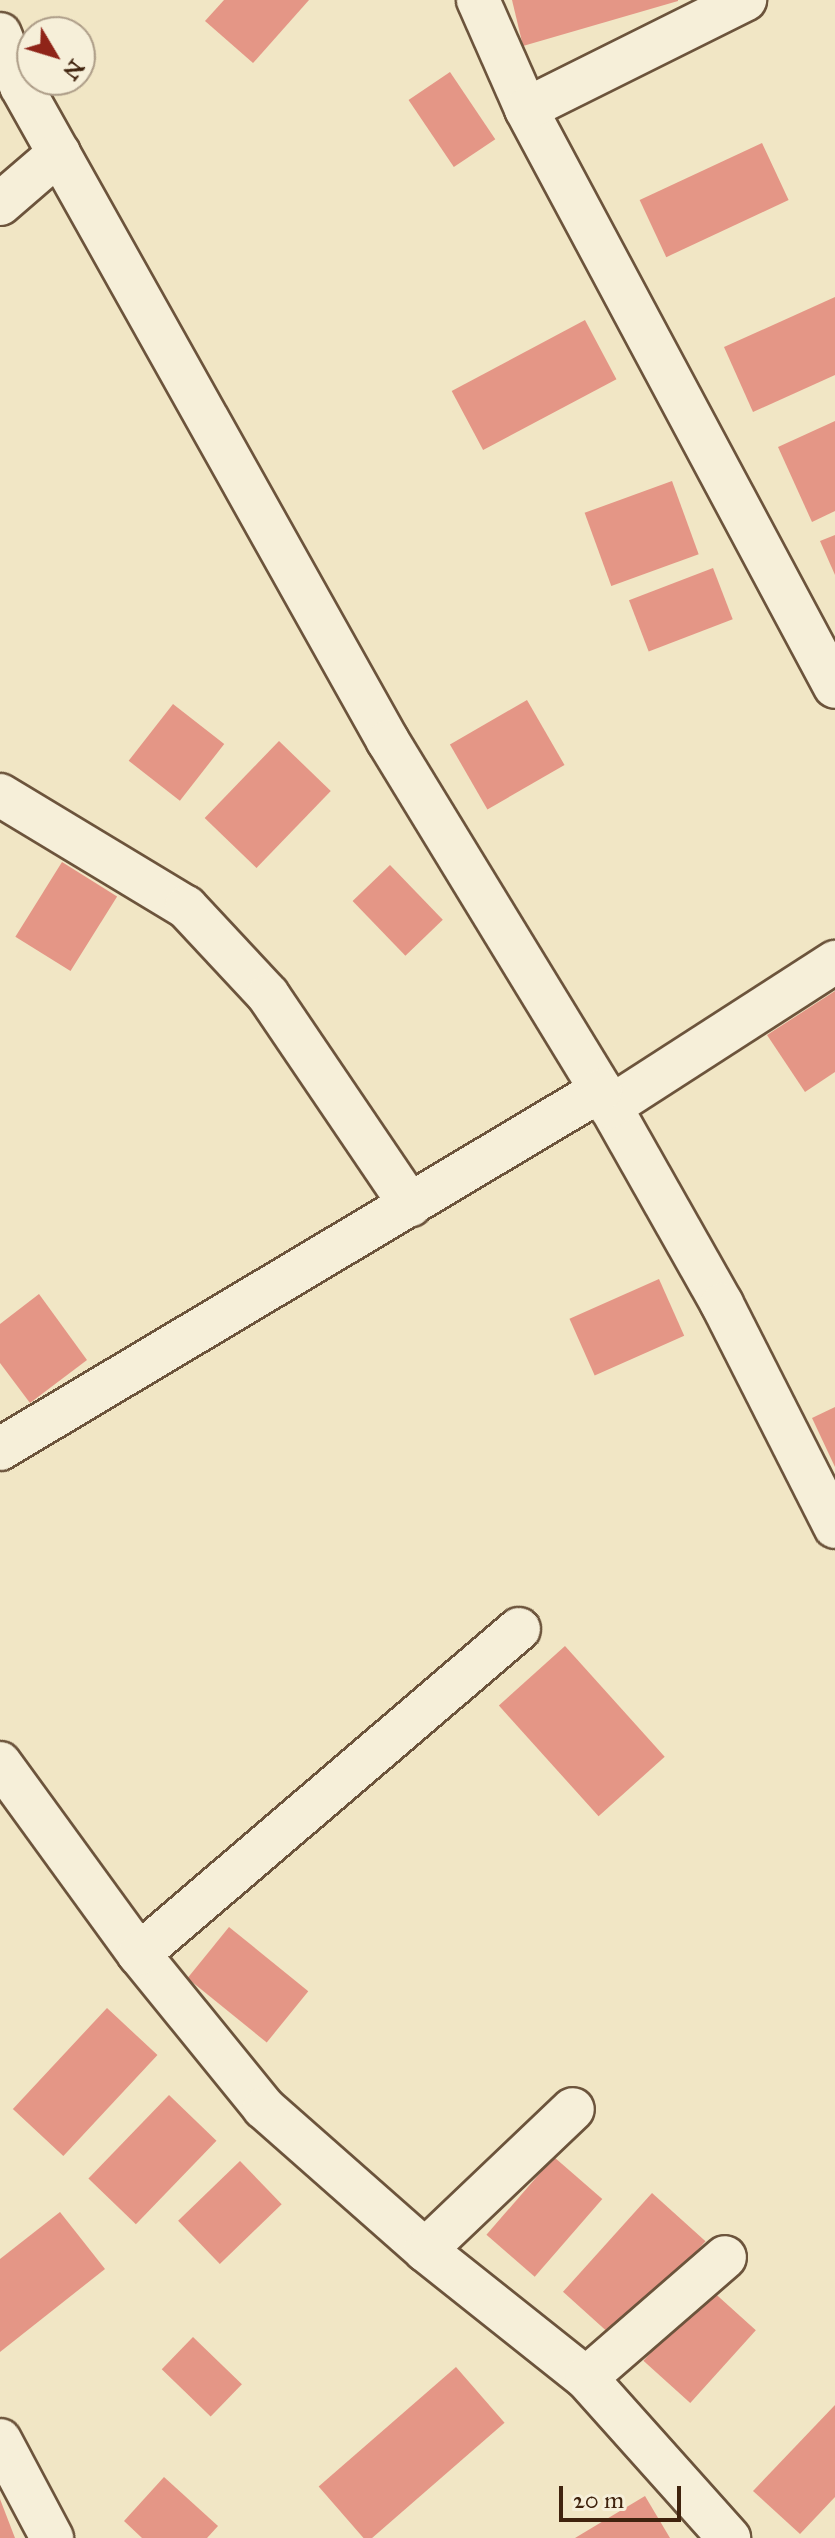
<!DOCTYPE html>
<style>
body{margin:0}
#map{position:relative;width:835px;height:2538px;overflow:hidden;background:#f1e6c5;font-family:"IM FELL Great Primer",serif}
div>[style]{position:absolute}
.building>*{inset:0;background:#e49686;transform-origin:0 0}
.roads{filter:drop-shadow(2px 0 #6c543c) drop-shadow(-2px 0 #6c543c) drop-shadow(0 2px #6c543c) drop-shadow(0 -2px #6c543c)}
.minor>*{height:42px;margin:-21px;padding:0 21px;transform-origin:21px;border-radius:21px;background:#f6efd9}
span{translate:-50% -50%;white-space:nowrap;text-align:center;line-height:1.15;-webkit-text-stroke:7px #f6efd9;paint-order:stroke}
.north{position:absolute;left:16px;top:16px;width:80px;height:80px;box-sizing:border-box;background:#f6efd9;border:2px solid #ad9d88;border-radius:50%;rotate:128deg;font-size:22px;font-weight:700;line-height:32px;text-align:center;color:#40230e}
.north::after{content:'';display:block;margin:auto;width:28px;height:36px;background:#8f2418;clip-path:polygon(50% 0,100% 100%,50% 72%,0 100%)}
.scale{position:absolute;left:559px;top:2486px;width:122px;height:36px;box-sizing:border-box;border:4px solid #40230e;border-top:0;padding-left:10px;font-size:24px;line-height:28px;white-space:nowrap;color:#40230e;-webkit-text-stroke:6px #f6efd9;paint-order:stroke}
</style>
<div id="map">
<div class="building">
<i style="clip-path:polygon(224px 0,309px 0,253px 63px,205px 21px)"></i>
<i style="clip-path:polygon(512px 0,678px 0,678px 1px,523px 46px)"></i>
<i style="left:450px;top:72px;width:81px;height:50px;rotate:56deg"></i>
<i style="left:762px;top:143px;width:63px;height:135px;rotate:65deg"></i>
<i style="clip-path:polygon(835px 297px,835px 375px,753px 412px,724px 347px)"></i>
<i style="left:585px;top:320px;width:67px;height:151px;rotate:62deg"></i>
<i style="clip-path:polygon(835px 421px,835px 511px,812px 522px,778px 447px)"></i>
<i style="left:672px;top:481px;width:78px;height:93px;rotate:70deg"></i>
<i style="clip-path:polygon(835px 535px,835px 575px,820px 541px)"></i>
<i style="left:713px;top:568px;width:55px;height:90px;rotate:69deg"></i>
<i style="left:527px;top:700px;width:75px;height:89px;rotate:60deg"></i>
<i style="left:173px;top:704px;width:65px;height:72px;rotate:38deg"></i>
<i style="left:279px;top:741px;width:72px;height:107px;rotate:44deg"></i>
<i style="left:62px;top:862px;width:65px;height:88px;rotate:32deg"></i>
<i style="left:390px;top:865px;width:76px;height:52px;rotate:46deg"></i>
<i style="clip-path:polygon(835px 991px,835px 1072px,805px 1092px,767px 1035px)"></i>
<i style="left:659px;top:1279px;width:62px;height:98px;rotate:66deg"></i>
<i style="clip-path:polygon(39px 1294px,87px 1360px,30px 1403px,0 1363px,0 1324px)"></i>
<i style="clip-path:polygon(835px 1407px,835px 1467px,812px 1418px)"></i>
<i style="left:565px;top:1646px;width:149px;height:89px;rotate:48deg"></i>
<i style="left:229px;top:1927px;width:102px;height:66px;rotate:39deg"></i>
<i style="left:107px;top:2008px;width:69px;height:138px;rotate:43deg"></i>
<i style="left:169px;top:2095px;width:66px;height:116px;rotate:44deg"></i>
<i style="left:554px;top:2157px;width:64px;height:103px;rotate:41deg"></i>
<i style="left:240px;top:2161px;width:60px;height:86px;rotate:46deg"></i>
<i style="left:652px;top:2193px;width:72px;height:133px;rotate:42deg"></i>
<i style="clip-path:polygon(60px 2212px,105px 2269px,0 2352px,0 2259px)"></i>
<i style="left:709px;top:2288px;width:63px;height:98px;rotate:42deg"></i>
<i style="left:193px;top:2337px;width:68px;height:45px;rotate:44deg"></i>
<i style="left:456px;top:2367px;width:74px;height:182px;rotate:49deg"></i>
<i style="clip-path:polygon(835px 2405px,835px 2497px,800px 2534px,753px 2491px)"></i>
<i style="clip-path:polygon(164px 2477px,218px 2526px,207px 2538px,142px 2538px,124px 2521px)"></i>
<i style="clip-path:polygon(645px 2496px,670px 2538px,575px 2538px)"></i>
<i style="clip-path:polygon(0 2499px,15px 2538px,0 2538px)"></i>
</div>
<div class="roads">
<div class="minor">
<i style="left:478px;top:0;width:119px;rotate:66.2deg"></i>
<i style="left:526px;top:109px;width:655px;rotate:61.87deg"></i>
<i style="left:0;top:34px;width:56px;rotate:68deg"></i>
<i style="left:21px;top:86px;width:751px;rotate:60.74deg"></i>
<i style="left:388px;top:741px;width:409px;rotate:58.6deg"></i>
<i style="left:601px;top:1090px;width:246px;rotate:60.5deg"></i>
<i style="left:722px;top:1304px;width:250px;rotate:63.1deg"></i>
<i style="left:526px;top:109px;width:245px;rotate:-26.5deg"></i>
<i style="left:0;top:204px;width:78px;rotate:-40.8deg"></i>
<i style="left:0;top:795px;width:217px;rotate:31.1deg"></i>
<i style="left:186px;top:907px;width:120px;rotate:47deg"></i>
<i style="left:268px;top:995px;width:254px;rotate:55.9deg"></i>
<i style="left:610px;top:1107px;width:268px;rotate:-32.8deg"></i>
<i style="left:0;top:1449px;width:700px;rotate:-30.85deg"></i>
<i style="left:0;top:1763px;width:236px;rotate:54deg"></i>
<i style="left:139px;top:1954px;width:198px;rotate:50.9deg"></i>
<i style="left:264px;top:2108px;width:215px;rotate:41.4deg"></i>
<i style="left:425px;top:2250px;width:206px;rotate:38.5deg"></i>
<i style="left:586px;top:2378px;width:215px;rotate:48.2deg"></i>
<i style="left:139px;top:1954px;width:500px;rotate:-40.54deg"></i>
<i style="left:425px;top:2250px;width:204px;rotate:-43.6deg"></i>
<i style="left:586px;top:2378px;width:184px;rotate:-41deg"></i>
<i style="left:0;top:2440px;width:111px;rotate:62deg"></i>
</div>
</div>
<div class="north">N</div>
<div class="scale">20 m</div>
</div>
